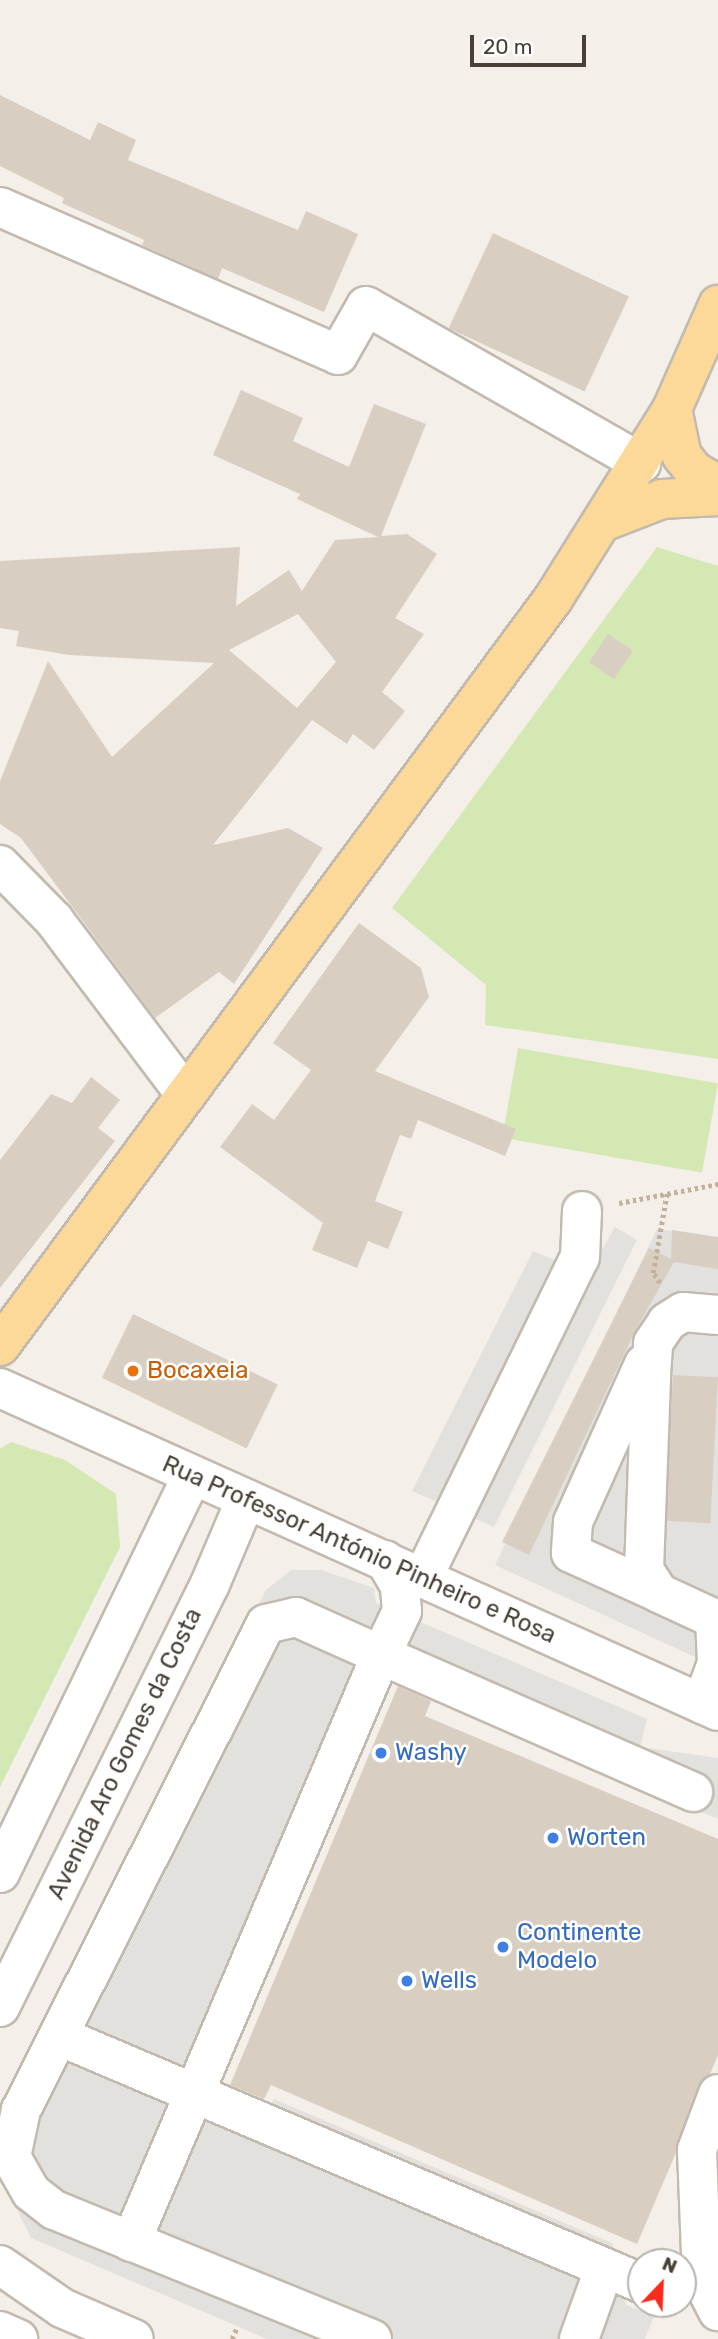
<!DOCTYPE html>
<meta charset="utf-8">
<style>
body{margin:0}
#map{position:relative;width:718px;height:2339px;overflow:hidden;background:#f4f0e9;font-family:Rubik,sans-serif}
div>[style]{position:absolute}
.green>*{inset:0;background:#d4e8b3;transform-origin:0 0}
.parking>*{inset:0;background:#e3e1de}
.building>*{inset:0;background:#d9cec2;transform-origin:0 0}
.path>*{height:4.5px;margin-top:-2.25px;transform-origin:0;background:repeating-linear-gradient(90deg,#c2b29d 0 3.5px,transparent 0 7px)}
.roads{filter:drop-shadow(2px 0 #c3baaf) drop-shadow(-2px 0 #c3baaf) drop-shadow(0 2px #c3baaf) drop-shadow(0 -2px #c3baaf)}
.minor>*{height:38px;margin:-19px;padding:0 19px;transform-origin:19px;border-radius:19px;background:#fff}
.major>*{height:38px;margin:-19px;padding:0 19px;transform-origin:19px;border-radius:19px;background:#fdd999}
.dots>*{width:19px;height:19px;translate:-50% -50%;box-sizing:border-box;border:4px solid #fff;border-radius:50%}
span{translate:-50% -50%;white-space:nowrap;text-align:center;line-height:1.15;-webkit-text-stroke:5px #fff;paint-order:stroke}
.food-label{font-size:24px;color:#c56008}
.left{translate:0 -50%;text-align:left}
.street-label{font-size:24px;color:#484037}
.shop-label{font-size:24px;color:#366cbe}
.north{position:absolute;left:627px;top:2248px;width:70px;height:70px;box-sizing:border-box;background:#fff;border:2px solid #b6b3af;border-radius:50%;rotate:23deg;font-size:19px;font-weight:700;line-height:28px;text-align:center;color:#484037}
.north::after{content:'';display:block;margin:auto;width:24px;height:32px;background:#f92c1c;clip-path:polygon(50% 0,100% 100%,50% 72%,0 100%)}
.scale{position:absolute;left:470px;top:35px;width:116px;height:32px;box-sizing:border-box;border:4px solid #484037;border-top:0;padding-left:9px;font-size:21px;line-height:24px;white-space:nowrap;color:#484037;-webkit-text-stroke:5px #fff;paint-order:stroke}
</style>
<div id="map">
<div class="green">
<i style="clip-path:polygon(657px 547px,718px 566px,718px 1059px,485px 1025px,486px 985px,392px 908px)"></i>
<i style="left:518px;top:1048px;width:203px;height:91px;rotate:10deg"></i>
<i style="clip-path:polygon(11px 1442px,65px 1460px,116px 1494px,120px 1547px,0 1787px,0 1449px)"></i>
</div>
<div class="parking">
<i style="clip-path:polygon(615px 1227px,637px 1240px,494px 1527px,412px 1491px,533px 1251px,588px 1274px)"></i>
<i style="clip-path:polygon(657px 1229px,718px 1238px,718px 1663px,695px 1657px,495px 1565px)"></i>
<i style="clip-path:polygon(291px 1570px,321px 1570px,374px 1588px,376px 1603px,647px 1719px,640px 1747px,718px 1758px,718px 1819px,357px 1664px,175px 2102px,256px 2133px,274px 2099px,612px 2243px,626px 2305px,654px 2316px,645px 2339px,267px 2339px,31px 2238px,0 2175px,0 2109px,266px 1590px)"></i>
</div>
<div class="building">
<i style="clip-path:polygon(0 95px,90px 140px,98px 122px,136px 140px,128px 160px,298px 230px,306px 211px,358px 234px,324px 312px,222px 268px,218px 279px,142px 245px,144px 240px,62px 203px,64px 198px,0 166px)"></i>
<i style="left:493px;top:233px;width:150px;height:105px;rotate:25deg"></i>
<i style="clip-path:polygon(evenodd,241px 390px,303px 418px,293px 441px,349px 467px,374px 404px,426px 424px,381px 536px,407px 534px,437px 554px,395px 618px,424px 634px,382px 692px,405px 711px,374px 750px,353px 734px,347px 744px,312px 720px,213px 845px,288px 828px,323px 848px,234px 984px,219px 972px,155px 1018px,21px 838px,0 824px,0 781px,48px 661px,112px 757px,214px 663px,69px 655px,16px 646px,19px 631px,0 628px,0 561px,240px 547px,236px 606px,289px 570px,302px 591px,335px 540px,378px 537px,297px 499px,300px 494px,213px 455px,241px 390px,298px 614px,336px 662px,297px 708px,229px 650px,298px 614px)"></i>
<i style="left:608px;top:634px;width:30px;height:34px;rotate:34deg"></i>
<i style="clip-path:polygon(359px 923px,421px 968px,429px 997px,375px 1071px,516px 1129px,505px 1156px,418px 1120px,411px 1139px,400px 1135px,375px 1201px,403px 1212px,388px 1249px,368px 1241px,357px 1268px,312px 1250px,323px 1223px,220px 1147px,252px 1104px,274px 1120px,311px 1070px,273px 1043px)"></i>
<i style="clip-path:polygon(91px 1077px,120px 1100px,98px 1128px,115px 1141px,0 1288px,0 1160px,51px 1094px,72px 1103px)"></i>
<i style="clip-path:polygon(672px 1230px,718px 1237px,718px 1269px,674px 1262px,635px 1331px,529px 1555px,502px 1542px,649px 1248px,671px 1259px)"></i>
<i style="left:133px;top:1314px;width:161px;height:71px;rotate:26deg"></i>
<i style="left:673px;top:1375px;width:45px;height:146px;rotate:3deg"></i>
<i style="clip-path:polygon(398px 1686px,431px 1701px,425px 1716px,718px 1839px,718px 2055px,710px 2074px,698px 2086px,675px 2155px,637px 2244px,271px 2085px,264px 2099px,230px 2085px)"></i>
</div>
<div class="path">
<i style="left:619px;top:1203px;width:101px;rotate:-10.9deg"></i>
<i style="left:660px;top:1283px;width:12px;rotate:-125deg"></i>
<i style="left:653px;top:1273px;width:81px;rotate:-80.1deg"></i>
<i style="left:232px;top:2339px;width:13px;rotate:-67deg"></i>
</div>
<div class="roads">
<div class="minor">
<i style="left:0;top:207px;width:369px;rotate:23.6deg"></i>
<i style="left:338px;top:355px;width:56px;rotate:-60.3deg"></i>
<i style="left:366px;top:306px;width:317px;rotate:29.7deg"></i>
<i style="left:0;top:865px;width:77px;rotate:45.5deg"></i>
<i style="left:54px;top:920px;width:219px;rotate:53deg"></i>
<i style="left:644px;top:1364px;width:173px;rotate:114.2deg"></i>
<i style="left:573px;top:1522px;width:31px;rotate:94deg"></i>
<i style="left:571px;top:1553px;width:97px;rotate:24.4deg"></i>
<i style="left:0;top:1388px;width:787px;rotate:24.22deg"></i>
<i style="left:423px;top:1577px;width:356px;rotate:-63.9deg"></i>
<i style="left:580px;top:1257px;width:46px;rotate:-87.5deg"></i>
<i style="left:702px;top:1704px;width:44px;rotate:-69.9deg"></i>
<i style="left:717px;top:1663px;width:44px;rotate:-92.6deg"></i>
<i style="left:715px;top:1619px;width:62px;rotate:-155.1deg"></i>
<i style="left:659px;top:1593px;width:27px;rotate:-123deg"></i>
<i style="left:644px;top:1570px;width:195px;rotate:-87.9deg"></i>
<i style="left:651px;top:1375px;width:32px;rotate:-86deg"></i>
<i style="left:653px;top:1343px;width:25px;rotate:-56deg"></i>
<i style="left:667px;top:1322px;width:19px;rotate:-32deg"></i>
<i style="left:683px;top:1312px;width:35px;rotate:5deg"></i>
<i style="left:0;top:1873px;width:442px;rotate:-64.2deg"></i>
<i style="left:0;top:2007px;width:472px;rotate:-63.6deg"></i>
<i style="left:210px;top:1584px;width:92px;rotate:-67deg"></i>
<i style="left:59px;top:2036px;width:632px;rotate:23deg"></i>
<i style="left:718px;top:2094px;width:60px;rotate:110.6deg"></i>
<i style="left:697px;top:2150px;width:130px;rotate:87.8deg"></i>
<i style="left:702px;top:2280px;width:35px;rotate:63deg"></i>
<i style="left:131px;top:2242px;width:638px;rotate:-66.93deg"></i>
<i style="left:381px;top:1655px;width:341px;rotate:23.7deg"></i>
<i style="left:0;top:2265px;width:75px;rotate:34.7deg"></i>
<i style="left:62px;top:2308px;width:78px;rotate:23.3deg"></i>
<i style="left:0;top:2331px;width:20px;rotate:24deg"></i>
<i style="left:372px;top:2339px;width:343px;rotate:-157.9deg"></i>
<i style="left:54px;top:2210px;width:29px;rotate:-142deg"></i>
<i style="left:31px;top:2192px;width:40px;rotate:-119.7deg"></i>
<i style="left:11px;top:2157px;width:48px;rotate:-78deg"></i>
<i style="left:21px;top:2110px;width:544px;rotate:-63.25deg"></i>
<i style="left:266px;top:1624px;width:31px;rotate:-13deg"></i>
<i style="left:296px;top:1617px;width:93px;rotate:24.1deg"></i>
<i style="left:381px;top:1655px;width:49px;rotate:-64.5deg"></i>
<i style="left:402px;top:1611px;width:25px;rotate:-95deg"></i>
<i style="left:400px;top:1586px;width:30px;rotate:-120deg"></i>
<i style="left:579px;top:2339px;width:74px;rotate:-70.3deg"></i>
</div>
<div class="major">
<i style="left:672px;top:409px;width:48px;rotate:78deg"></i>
<i style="left:682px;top:456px;width:19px;rotate:51deg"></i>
<i style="left:694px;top:471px;width:28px;rotate:30deg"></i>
<i style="left:605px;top:521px;width:61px;rotate:-21.1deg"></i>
<i style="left:662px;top:499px;width:56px;rotate:-3.1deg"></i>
<i style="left:0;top:1346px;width:929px;rotate:-53.49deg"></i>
<i style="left:553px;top:599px;width:224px;rotate:-57.9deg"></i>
<i style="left:672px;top:409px;width:114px;rotate:-66.1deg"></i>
</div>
</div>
<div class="dots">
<i style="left:133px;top:1371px;background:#e8710a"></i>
<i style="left:381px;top:1753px;background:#3f7fe0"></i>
<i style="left:553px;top:1838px;background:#3f7fe0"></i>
<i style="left:503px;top:1947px;background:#3f7fe0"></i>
<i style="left:407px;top:1981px;background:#3f7fe0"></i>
</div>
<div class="food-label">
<span class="left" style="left:147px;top:1371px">Bocaxeia</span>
</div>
<div class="street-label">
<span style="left:359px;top:1550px;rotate:24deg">Rua Professor António Pinheiro e Rosa</span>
<span style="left:125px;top:1754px;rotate:-64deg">Avenida Aro Gomes da Costa</span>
</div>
<div class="shop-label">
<span class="left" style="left:395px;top:1753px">Washy</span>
<span class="left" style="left:567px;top:1838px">Worten</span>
<span class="left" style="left:517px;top:1947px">Continente<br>Modelo</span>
<span class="left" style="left:421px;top:1981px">Wells</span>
</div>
<div class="north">N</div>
<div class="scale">20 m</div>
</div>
